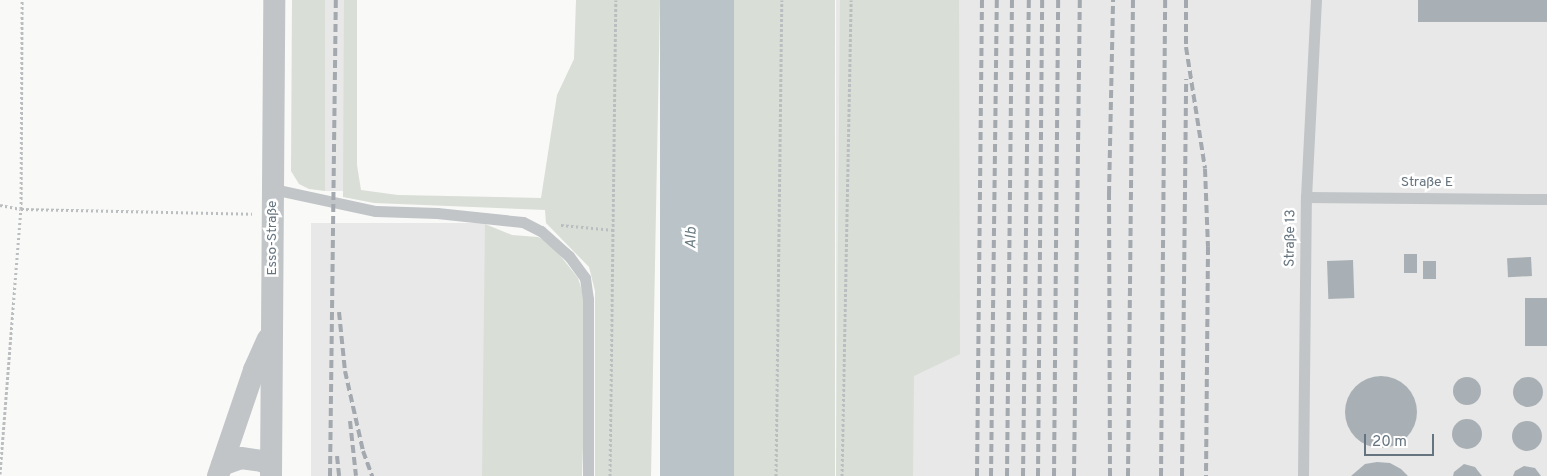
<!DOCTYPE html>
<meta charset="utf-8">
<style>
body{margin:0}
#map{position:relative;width:1547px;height:476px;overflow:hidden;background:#f9f9f7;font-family:Overpass,sans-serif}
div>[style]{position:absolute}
.built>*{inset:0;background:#e7e8e7;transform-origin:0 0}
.green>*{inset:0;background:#d9ded7;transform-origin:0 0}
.water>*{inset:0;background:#bac4c8;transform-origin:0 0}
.building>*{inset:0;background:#a9b0b5;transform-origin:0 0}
.round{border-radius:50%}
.path>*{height:3px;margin-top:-1.5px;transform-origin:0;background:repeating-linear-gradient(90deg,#bbbec0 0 2.5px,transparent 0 5px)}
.service>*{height:11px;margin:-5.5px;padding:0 5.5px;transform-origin:5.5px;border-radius:5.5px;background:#c1c5c8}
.minor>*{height:22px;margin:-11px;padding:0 11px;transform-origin:11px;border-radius:11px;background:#c1c5c8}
.rail>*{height:4px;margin-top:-2px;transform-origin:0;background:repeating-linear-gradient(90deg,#a3a9ae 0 8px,transparent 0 12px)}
span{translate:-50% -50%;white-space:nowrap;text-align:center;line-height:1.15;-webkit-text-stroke:5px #fff;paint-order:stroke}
.street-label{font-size:14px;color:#66747f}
.water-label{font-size:15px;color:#677980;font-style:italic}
.scale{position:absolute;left:1364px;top:434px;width:70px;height:22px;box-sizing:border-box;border:2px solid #66747f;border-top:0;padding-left:6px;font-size:15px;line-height:18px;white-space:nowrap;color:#66747f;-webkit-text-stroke:4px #fff;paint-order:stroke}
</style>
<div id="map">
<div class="built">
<i style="left:325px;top:0;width:19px;height:191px"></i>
<i style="left:836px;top:0;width:711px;height:476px"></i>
<i style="left:311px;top:223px;width:174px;height:253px"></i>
</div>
<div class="green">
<i style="clip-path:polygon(292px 0,325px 0,325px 191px,309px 189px,299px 184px,291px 171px)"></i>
<i style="clip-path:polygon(344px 0,357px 0,357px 165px,361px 190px,398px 195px,541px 198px,557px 95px,574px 59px,576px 0,660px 0,651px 476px,595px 476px,595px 291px,589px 267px,546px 223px,545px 210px,374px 203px,343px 197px)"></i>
<i style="left:734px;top:0;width:101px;height:476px"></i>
<i style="clip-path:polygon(840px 0,959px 0,960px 354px,914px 376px,913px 476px,836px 476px)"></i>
<i style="clip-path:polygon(485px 224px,512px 235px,538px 237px,551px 244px,578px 278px,584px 297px,587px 332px,582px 476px,482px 476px)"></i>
</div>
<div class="water">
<i style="left:660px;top:0;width:74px;height:476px"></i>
</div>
<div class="building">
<i style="left:1418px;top:0;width:129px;height:22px"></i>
<i style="left:1404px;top:254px;width:13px;height:19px"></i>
<i style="left:1531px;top:257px;width:19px;height:24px;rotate:87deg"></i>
<i style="left:1353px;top:260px;width:38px;height:26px;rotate:88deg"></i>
<i style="left:1423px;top:261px;width:13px;height:18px"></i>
<i style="left:1525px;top:298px;width:22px;height:48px"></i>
<i class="round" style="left:1345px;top:376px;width:72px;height:72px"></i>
<i class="round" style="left:1453px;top:377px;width:28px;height:28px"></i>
<i class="round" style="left:1513px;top:377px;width:30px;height:30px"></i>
<i class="round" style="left:1452px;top:419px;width:30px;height:30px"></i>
<i class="round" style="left:1512px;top:421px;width:30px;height:30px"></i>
<i style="clip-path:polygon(1377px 462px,1390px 463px,1401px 469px,1408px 476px,1351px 476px,1365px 464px)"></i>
<i style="clip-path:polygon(1464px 464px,1475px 467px,1482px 476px,1453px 476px,1454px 472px)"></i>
<i style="clip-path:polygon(1524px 466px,1535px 468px,1541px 476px,1513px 476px,1515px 471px)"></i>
</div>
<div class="path">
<i style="left:0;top:205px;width:21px;rotate:11deg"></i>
<i style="left:21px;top:209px;width:231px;rotate:1.2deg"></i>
<i style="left:561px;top:225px;width:53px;rotate:5.4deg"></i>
<i style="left:0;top:474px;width:266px;rotate:-85.5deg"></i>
<i style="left:21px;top:209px;width:209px;rotate:-89.7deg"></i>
<i style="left:610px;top:476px;width:476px;rotate:-89.3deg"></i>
<i style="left:776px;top:476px;width:476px;rotate:-89.3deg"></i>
<i style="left:842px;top:476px;width:476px;rotate:-88.9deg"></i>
</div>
<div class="service">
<i style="left:273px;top:189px;width:105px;rotate:12.1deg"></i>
<i style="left:376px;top:211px;width:61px;rotate:1.9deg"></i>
<i style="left:437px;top:213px;width:86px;rotate:6deg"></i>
<i style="left:523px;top:222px;width:20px;rotate:27deg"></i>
<i style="left:541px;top:231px;width:38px;rotate:42deg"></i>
<i style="left:569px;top:256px;width:27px;rotate:54deg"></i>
<i style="left:585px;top:278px;width:21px;rotate:82deg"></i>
<i style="left:588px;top:299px;width:177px;rotate:90deg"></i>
<i style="left:1306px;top:197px;width:241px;rotate:0.5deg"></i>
<i style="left:1303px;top:476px;width:279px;rotate:-89.4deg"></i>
<i style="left:1306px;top:197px;width:197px;rotate:-87.1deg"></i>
</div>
<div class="minor">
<i style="left:222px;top:465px;width:20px;rotate:-20deg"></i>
<i style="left:241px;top:458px;width:21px;rotate:8deg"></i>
<i style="left:262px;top:461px;width:10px;rotate:29deg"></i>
<i style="left:218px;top:476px;width:112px;rotate:-71.2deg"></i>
<i style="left:254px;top:370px;width:34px;rotate:-66deg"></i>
<i style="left:271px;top:476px;width:476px;rotate:-89.6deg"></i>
</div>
<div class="rail">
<i style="left:1186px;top:0;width:47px;rotate:90deg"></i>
<i style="left:1186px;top:47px;width:123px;rotate:81.1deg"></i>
<i style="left:1205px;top:169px;width:78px;rotate:87.8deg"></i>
<i style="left:1208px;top:247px;width:229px;rotate:90.5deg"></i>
<i style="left:339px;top:312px;width:59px;rotate:84.2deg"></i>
<i style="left:345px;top:371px;width:82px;rotate:77.3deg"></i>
<i style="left:363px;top:451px;width:27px;rotate:70deg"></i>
<i style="left:350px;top:421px;width:55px;rotate:83.8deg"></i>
<i style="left:337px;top:456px;width:20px;rotate:84deg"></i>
<i style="left:330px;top:476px;width:476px;rotate:-89.3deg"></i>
<i style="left:977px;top:476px;width:476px;rotate:-89.4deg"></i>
<i style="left:991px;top:476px;width:476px;rotate:-89.3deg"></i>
<i style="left:1007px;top:476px;width:476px;rotate:-89.4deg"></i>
<i style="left:1023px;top:476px;width:476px;rotate:-89.3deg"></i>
<i style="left:1038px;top:476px;width:476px;rotate:-89.5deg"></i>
<i style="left:1054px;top:476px;width:476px;rotate:-89.5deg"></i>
<i style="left:1074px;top:476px;width:476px;rotate:-89.3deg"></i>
<i style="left:1110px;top:476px;width:282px;rotate:-90.2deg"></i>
<i style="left:1109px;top:194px;width:194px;rotate:-88.8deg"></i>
<i style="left:1128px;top:476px;width:476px;rotate:-89.4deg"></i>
<i style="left:1161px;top:476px;width:476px;rotate:-89.5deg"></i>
<i style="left:1182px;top:476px;width:397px;rotate:-89.4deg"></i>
</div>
<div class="street-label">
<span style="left:1427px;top:183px">Straße E</span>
<span style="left:273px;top:238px;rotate:-90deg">Esso-Straße</span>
<span style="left:1291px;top:238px;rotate:-89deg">Straße 13</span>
</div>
<div class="water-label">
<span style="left:692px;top:238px;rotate:-89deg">Alb</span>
</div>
<div class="scale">20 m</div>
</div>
